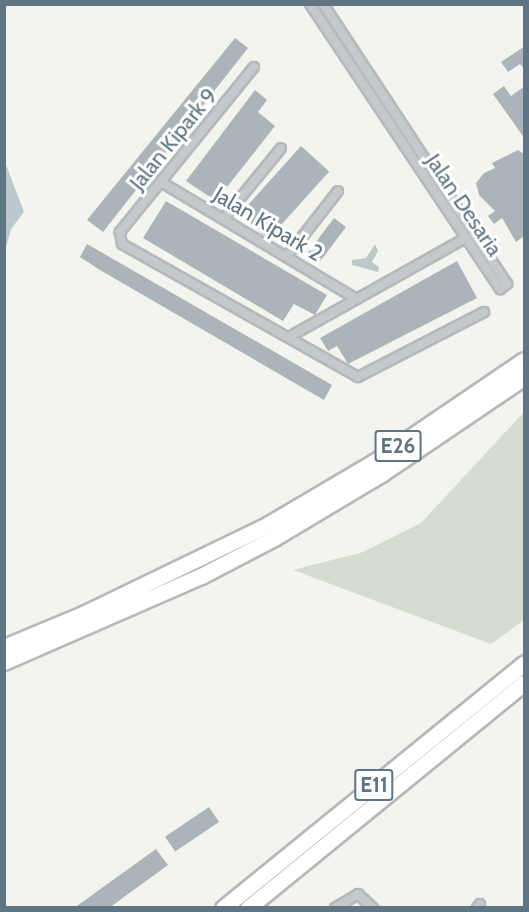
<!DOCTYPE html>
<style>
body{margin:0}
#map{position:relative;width:529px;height:912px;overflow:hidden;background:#f4f4ef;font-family:Cabin,sans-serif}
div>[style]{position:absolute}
.green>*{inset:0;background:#d5dcd0}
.water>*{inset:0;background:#bbc9cd}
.building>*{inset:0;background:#abb4b8;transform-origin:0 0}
.roads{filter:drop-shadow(2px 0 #b5b9bc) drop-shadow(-2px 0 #b5b9bc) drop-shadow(0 2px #b5b9bc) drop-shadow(0 -2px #b5b9bc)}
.street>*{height:8px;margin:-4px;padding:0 4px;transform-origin:4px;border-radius:4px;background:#c6c9cc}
.highway>*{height:15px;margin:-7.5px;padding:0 7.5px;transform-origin:7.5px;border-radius:7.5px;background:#fff}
span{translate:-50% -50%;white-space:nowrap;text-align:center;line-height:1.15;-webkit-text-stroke:6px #fff;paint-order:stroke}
.shield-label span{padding:2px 4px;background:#fff;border:2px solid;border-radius:4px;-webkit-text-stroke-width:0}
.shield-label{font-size:21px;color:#607583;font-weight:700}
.street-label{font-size:22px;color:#607583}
.frame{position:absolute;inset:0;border:6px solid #607583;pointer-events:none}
</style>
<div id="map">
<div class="green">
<i style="clip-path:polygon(524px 412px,524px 620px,491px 644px,293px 570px,363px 552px,421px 523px)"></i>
</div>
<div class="water">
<i style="clip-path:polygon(5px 162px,24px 212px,11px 229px,5px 251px)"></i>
<i style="clip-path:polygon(375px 244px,378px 251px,372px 262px,379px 267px,378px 272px,352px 265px,352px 260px,366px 258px)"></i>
</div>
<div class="building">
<i style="clip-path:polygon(235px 38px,248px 48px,103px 232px,87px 220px)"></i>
<i style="clip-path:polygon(525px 46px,525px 70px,520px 64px,508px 72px,501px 62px)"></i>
<i style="clip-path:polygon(504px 86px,511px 96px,525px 86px,525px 139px,493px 94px)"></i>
<i style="clip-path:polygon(255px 90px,267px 100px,258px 112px,275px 126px,216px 201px,186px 181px)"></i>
<i style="left:301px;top:146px;width:38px;height:91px;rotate:42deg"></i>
<i style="clip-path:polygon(518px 150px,525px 155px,525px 235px,516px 242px,502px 218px,494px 224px,488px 216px,495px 211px,479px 195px,476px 183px,484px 173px,495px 168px,492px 163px)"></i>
<i style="clip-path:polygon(166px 201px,327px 295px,315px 315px,294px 304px,283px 321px,143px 238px)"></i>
<i style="left:334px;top:218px;width:15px;height:43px;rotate:37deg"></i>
<i style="clip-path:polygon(87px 244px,332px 385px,324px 400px,100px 270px,80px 257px)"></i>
<i style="clip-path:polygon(457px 261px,477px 298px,348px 364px,337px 346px,328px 351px,320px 338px)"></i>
<i style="left:209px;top:807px;width:18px;height:53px;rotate:56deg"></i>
<i style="clip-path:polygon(156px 849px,168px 865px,109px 908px,74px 908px)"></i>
</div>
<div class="roads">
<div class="street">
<i style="left:310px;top:4px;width:343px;rotate:56.3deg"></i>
<i style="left:500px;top:289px;width:9px;rotate:-36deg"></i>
<i style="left:507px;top:284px;width:335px;rotate:-123.3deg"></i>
<i style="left:254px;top:67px;width:213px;rotate:129.1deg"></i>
<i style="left:120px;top:232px;width:12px;rotate:81deg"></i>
<i style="left:122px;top:244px;width:271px;rotate:29.4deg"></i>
<i style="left:358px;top:377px;width:142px;rotate:-27.3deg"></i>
<i style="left:161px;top:182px;width:226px;rotate:30.9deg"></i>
<i style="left:224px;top:218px;width:90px;rotate:-50.8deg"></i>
<i style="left:288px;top:255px;width:81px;rotate:-52deg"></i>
<i style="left:289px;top:337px;width:204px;rotate:-29.3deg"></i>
<i style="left:335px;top:908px;width:27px;rotate:-31deg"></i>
<i style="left:358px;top:894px;width:21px;rotate:43deg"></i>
<i style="left:477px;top:908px;width:5px;rotate:-53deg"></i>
</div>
<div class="highway">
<i style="left:4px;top:647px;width:86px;rotate:-22.7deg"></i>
<i style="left:83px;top:614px;width:204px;rotate:-25.8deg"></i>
<i style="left:267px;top:525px;width:124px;rotate:-30.5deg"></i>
<i style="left:374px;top:462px;width:181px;rotate:-34.2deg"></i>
<i style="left:4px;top:662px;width:215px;rotate:-23.6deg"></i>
<i style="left:201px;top:576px;width:82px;rotate:-27.5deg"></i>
<i style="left:274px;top:538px;width:125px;rotate:-30.9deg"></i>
<i style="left:381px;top:474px;width:173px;rotate:-34.1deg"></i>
<i style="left:223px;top:908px;width:388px;rotate:-39.1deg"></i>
<i style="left:248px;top:908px;width:356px;rotate:-39.2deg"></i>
</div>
</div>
<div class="shield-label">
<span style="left:398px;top:446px">E26</span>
<span style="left:374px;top:785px">E11</span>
</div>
<div class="street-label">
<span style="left:173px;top:139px;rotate:-51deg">Jalan Kipark 9</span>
<span style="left:464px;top:205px;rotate:56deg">Jalan Desaria</span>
<span style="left:268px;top:224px;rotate:31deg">Jalan Kipark 2</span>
</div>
<div class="frame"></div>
</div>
